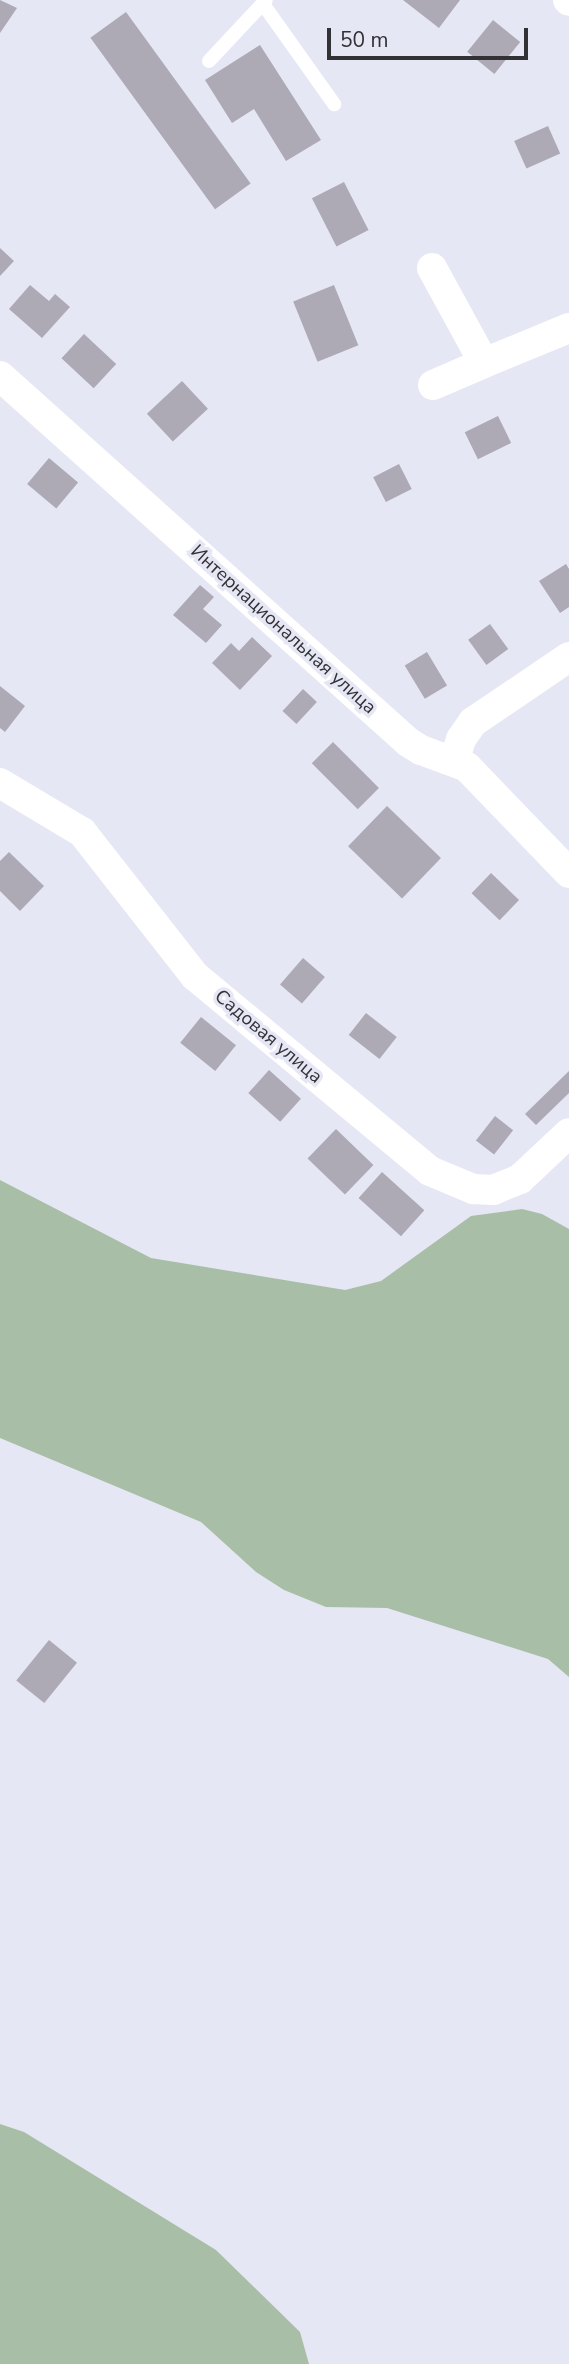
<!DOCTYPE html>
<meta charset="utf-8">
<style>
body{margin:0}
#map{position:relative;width:569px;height:2364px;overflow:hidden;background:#e6e7f4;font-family:"Nunito Sans",sans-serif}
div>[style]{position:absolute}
.green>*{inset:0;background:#a9bea7}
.building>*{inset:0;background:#ada9b5;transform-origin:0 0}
.service>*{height:14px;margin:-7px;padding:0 7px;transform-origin:7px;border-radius:7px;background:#fff}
.minor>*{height:30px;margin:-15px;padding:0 15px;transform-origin:15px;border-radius:15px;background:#fff}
span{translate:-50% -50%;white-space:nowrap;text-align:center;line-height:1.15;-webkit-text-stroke:7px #e6e7f4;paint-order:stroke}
.street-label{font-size:19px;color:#313136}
.scale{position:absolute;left:327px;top:28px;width:201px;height:32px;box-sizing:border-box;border:4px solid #313136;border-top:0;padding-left:9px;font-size:21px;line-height:24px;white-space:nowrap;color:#313136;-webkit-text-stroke:5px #e6e7f4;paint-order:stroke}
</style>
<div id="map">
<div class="green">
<i style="clip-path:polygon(0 1180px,151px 1258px,345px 1290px,381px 1281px,471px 1216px,522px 1209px,542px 1214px,569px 1229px,569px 1677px,548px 1659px,387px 1608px,326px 1607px,284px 1590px,256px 1572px,201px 1522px,0 1438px)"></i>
<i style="clip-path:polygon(0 2124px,24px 2132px,216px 2250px,300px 2332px,309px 2364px,0 2364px)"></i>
</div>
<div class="building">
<i style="clip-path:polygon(0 0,17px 8px,0 33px)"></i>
<i style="clip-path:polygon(403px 0,460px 0,439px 28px)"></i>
<i style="left:126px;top:12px;width:212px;height:44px;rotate:54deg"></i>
<i style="left:493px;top:20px;width:35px;height:41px;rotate:39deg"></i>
<i style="clip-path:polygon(260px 45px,321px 140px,286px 161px,254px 109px,232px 123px,205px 80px)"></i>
<i style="left:548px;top:126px;width:30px;height:37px;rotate:66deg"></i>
<i style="left:344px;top:182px;width:54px;height:36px;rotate:63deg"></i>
<i style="clip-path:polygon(0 248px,14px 261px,0 276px)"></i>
<i style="clip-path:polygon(30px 285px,49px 301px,55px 294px,70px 307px,42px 338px,9px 309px)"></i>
<i style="left:334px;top:285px;width:65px;height:44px;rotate:68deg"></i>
<i style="left:84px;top:334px;width:44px;height:33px;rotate:43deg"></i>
<i style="left:182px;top:381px;width:38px;height:48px;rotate:47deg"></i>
<i style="left:498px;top:416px;width:30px;height:37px;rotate:64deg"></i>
<i style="left:49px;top:458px;width:38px;height:34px;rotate:40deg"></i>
<i style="left:399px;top:464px;width:28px;height:29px;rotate:63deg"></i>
<i style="clip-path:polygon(566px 564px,569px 569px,569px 607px,560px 613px,539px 581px)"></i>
<i style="clip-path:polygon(200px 585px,214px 597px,203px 609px,222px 625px,206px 643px,173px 615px)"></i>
<i style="left:490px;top:624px;width:31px;height:27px;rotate:54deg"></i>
<i style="clip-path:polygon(252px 637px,272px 656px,240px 690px,212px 663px,231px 643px,239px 651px)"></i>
<i style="left:427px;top:652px;width:39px;height:26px;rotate:59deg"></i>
<i style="clip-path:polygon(0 686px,25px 706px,5px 732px,0 728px)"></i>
<i style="left:303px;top:689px;width:19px;height:30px;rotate:43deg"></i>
<i style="left:333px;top:742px;width:65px;height:30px;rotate:45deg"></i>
<i style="left:387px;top:806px;width:75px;height:56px;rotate:44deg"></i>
<i style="clip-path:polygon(9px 852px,44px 886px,20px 911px,0 891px,0 861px)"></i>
<i style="left:491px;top:873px;width:39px;height:28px;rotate:44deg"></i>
<i style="left:303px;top:958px;width:29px;height:35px;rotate:41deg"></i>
<i style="left:366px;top:1013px;width:39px;height:28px;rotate:38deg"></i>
<i style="left:201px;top:1017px;width:45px;height:33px;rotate:39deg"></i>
<i style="left:269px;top:1070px;width:43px;height:31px;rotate:42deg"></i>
<i style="clip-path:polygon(569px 1071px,569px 1093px,536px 1125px,525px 1114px)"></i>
<i style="left:495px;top:1116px;width:23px;height:31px;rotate:38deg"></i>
<i style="left:336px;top:1129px;width:52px;height:41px;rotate:44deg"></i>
<i style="left:382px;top:1172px;width:57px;height:35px;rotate:42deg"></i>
<i style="left:49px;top:1640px;width:36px;height:52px;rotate:39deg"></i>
</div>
<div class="service">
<i style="left:263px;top:4px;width:123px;rotate:54.6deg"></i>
<i style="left:209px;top:61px;width:83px;rotate:-46.9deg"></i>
</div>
<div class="minor">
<i style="left:568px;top:0;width:1px;rotate:45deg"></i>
<i style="left:432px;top:268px;width:108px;rotate:61.3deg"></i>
<i style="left:484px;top:363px;width:92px;rotate:-22.4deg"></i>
<i style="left:0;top:376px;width:548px;rotate:41.89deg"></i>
<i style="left:408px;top:742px;width:15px;rotate:32deg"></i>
<i style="left:421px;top:750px;width:49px;rotate:20.3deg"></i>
<i style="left:467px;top:767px;width:147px;rotate:46.1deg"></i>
<i style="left:433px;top:385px;width:56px;rotate:-23.3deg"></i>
<i style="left:454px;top:761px;width:23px;rotate:-72deg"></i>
<i style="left:461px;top:739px;width:21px;rotate:-55deg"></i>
<i style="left:473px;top:722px;width:116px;rotate:-34.1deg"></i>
<i style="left:0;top:783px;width:96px;rotate:30.9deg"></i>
<i style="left:82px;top:832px;width:183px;rotate:51.9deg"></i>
<i style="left:195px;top:976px;width:305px;rotate:39.7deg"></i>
<i style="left:430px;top:1171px;width:47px;rotate:22.7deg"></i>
<i style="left:473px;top:1189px;width:20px;rotate:3deg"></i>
<i style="left:493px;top:1190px;width:29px;rotate:-22deg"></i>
<i style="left:520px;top:1179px;width:67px;rotate:-43.2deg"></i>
</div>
<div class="street-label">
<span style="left:283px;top:630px;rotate:42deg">Интернациональная улица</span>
<span style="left:268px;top:1037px;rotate:40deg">Садовая улица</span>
</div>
<div class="scale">50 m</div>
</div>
